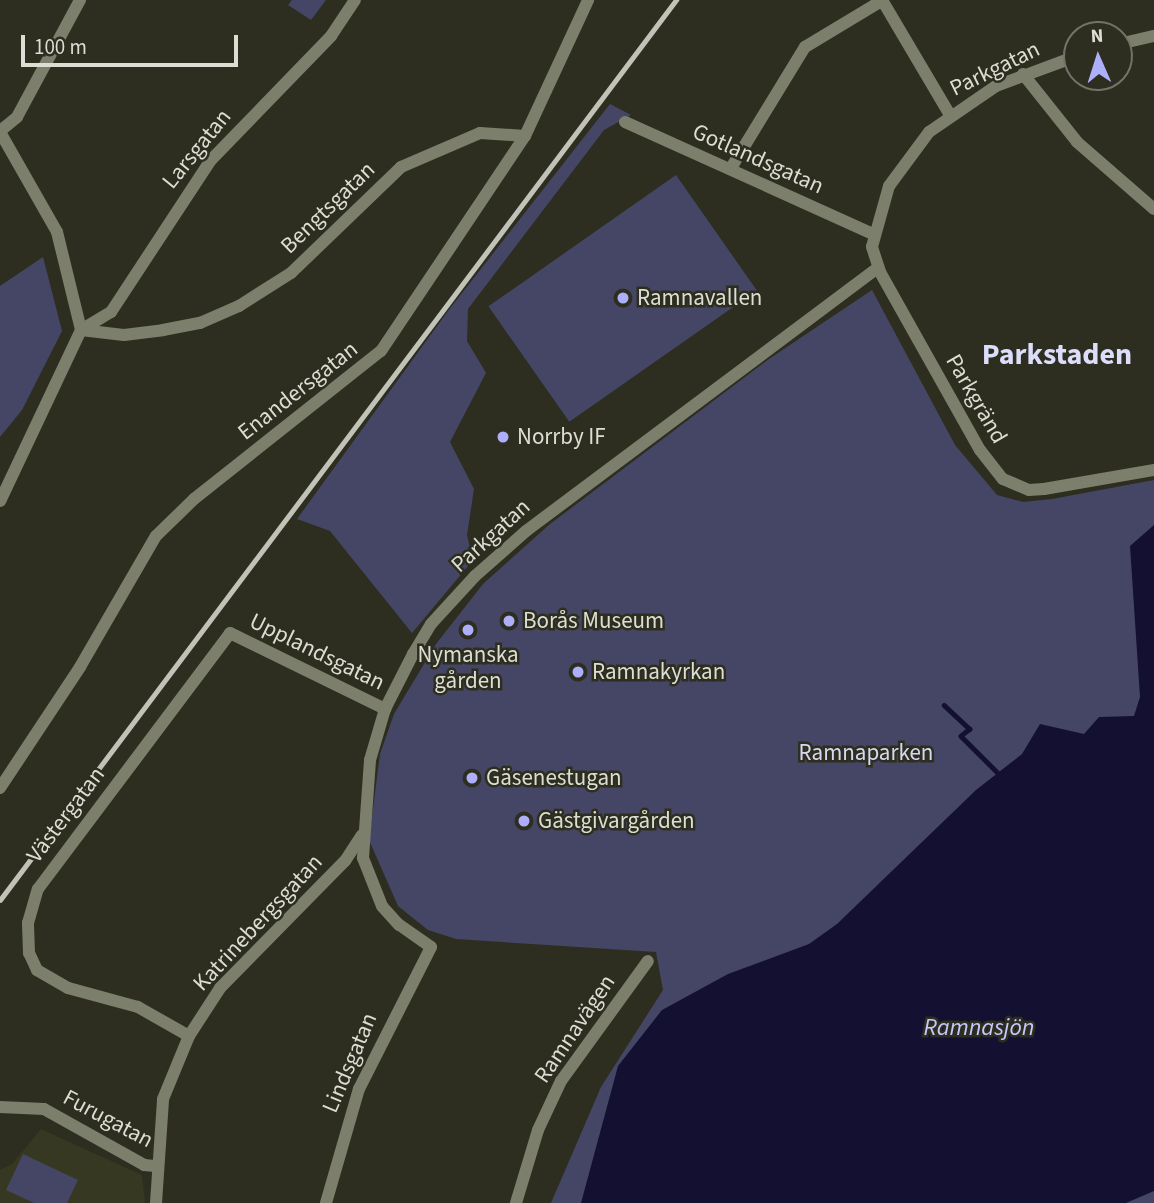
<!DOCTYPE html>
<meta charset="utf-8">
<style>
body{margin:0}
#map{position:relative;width:1154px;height:1203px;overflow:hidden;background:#2d2e1f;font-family:"Source Sans 3",sans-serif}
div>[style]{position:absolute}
.built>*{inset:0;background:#363822}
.green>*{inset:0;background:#454666;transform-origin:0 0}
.water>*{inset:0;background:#131031}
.stream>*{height:4.5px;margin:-2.25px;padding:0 2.25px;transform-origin:2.25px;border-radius:2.25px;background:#131031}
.street>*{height:12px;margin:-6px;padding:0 6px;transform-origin:6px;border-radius:6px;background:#7c7f6c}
.rail>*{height:4.5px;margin:-2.25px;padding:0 2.25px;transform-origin:2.25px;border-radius:2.25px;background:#c1c3b8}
.dots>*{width:19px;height:19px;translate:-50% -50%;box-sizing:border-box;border:4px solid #2d2e1f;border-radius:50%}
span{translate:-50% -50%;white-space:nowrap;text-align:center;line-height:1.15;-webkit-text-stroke:5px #2d2e1f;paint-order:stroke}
.street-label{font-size:23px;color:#dcded4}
.poi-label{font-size:23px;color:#dcded4}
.left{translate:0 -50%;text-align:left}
.park-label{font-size:23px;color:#d6d8f3}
.water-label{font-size:24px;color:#c6c8fe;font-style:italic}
.district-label{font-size:30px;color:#dbddfa;font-weight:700}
.north{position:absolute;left:1063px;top:21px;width:70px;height:70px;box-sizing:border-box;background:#2d2e1f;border:2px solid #737467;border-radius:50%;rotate:357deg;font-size:19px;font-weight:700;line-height:28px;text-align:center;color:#dcded4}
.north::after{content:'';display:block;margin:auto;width:24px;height:32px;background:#adaffb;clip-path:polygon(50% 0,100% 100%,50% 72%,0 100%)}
.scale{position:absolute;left:21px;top:35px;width:217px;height:32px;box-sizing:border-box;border:4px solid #dcded4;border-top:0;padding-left:9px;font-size:21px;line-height:24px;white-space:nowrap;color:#dcded4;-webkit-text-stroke:5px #2d2e1f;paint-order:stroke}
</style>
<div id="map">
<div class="built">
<i style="clip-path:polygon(41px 1129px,142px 1175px,145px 1203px,0 1203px,0 1170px,12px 1164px)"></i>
</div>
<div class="green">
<i style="clip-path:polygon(292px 0,326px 0,311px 20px,288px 5px)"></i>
<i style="clip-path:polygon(610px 104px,631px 115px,604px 130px,468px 309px,467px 341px,486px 373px,450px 442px,474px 489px,467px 535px,473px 560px,412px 633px,330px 531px,297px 519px,448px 311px)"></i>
<i style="left:676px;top:175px;width:141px;height:229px;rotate:55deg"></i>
<i style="clip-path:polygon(43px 257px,62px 331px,22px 410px,0 437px,0 286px)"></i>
<i style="clip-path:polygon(872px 290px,955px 445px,997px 495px,1023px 502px,1052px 499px,1154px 480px,1154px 1203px,551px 1203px,601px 1087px,663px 990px,656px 952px,456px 939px,428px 930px,398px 906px,369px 840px,380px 754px,394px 714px,436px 644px,483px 584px,550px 524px,769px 359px)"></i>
<i style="clip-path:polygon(23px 1154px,78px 1180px,67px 1203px,34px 1203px,6px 1190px)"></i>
</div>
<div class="water">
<i style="clip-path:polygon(1154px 525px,1154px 1191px,1126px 1203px,581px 1203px,618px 1066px,662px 1010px,728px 974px,809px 944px,837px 924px,976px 790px,1022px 754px,1040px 724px,1084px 734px,1099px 717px,1134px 716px,1140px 697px,1130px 546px)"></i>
</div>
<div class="stream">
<i style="left:944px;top:705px;width:35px;rotate:43deg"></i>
<i style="left:970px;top:729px;width:11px;rotate:142deg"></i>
<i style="left:961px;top:736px;width:52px;rotate:45deg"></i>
</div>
<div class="street">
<i style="left:882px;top:0;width:134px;rotate:59.4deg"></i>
<i style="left:1119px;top:44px;width:36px;rotate:-13deg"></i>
<i style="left:1077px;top:56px;width:86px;rotate:159.7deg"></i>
<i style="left:996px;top:86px;width:81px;rotate:145.5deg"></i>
<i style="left:929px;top:132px;width:67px;rotate:126.5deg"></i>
<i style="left:889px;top:186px;width:63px;rotate:105.6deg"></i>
<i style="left:872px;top:247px;width:26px;rotate:72deg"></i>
<i style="left:880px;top:272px;width:204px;rotate:60.7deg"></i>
<i style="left:980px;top:450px;width:37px;rotate:52deg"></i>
<i style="left:1003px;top:479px;width:28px;rotate:23deg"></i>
<i style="left:1029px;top:490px;width:15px;rotate:-4deg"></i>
<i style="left:1044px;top:489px;width:112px;rotate:-9.8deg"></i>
<i style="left:1023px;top:74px;width:87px;rotate:51.5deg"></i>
<i style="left:1077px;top:142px;width:102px;rotate:41deg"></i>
<i style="left:625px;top:122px;width:272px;rotate:24.3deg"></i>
<i style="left:0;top:131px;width:22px;rotate:-39deg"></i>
<i style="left:17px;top:117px;width:133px;rotate:-61.7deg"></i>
<i style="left:0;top:132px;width:115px;rotate:60.3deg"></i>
<i style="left:57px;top:232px;width:101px;rotate:76.2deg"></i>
<i style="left:81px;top:330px;width:189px;rotate:115.3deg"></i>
<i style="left:731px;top:168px;width:142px;rotate:-58.6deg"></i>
<i style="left:805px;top:47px;width:91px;rotate:-31.1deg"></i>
<i style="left:81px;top:330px;width:43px;rotate:6.6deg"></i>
<i style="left:124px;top:335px;width:39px;rotate:-7deg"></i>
<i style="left:163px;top:330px;width:38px;rotate:-11deg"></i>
<i style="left:200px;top:323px;width:43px;rotate:-23.6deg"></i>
<i style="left:239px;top:306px;width:62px;rotate:-32.4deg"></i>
<i style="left:291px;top:273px;width:153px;rotate:-43.9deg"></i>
<i style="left:401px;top:167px;width:86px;rotate:-23.3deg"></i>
<i style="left:480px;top:133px;width:45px;rotate:3.8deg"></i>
<i style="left:81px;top:330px;width:35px;rotate:-31deg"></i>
<i style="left:111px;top:312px;width:182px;rotate:-56.7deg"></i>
<i style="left:211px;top:160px;width:173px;rotate:-45.9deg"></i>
<i style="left:331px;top:36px;width:43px;rotate:-56.3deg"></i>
<i style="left:0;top:788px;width:145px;rotate:-56.5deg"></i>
<i style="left:80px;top:667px;width:151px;rotate:-59.9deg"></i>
<i style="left:156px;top:536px;width:53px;rotate:-44.2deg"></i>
<i style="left:194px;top:499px;width:238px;rotate:-38.4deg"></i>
<i style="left:381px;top:351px;width:259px;rotate:-56.2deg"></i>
<i style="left:525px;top:136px;width:150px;rotate:-65.1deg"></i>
<i style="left:189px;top:1036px;width:59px;rotate:-150.4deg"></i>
<i style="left:138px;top:1007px;width:73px;rotate:-164.8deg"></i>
<i style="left:68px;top:988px;width:36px;rotate:-150deg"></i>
<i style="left:37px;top:970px;width:19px;rotate:-115deg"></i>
<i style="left:29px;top:953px;width:30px;rotate:-92deg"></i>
<i style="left:28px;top:923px;width:35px;rotate:-74deg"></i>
<i style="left:38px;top:889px;width:320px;rotate:-53.1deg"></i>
<i style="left:230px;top:633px;width:173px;rotate:26.1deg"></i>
<i style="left:0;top:1107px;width:44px;rotate:2.6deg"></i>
<i style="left:44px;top:1109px;width:115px;rotate:29.2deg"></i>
<i style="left:144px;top:1165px;width:11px;rotate:5deg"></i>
<i style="left:156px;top:1203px;width:104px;rotate:-86.1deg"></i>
<i style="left:163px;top:1099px;width:68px;rotate:-67.6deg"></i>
<i style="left:189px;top:1036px;width:57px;rotate:-57.1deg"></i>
<i style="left:220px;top:988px;width:178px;rotate:-45.5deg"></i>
<i style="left:345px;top:861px;width:31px;rotate:-57deg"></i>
<i style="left:326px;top:1203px;width:119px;rotate:-73.9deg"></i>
<i style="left:359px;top:1089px;width:159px;rotate:-63.1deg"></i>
<i style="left:431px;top:947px;width:39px;rotate:-145deg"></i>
<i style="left:399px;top:925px;width:25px;rotate:-132deg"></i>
<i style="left:382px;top:906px;width:52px;rotate:-111.6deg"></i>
<i style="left:363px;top:858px;width:98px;rotate:-85.9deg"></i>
<i style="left:370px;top:760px;width:53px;rotate:-73.6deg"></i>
<i style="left:385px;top:709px;width:62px;rotate:-63deg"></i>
<i style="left:413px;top:654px;width:35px;rotate:-59deg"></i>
<i style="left:431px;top:624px;width:65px;rotate:-47.5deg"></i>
<i style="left:475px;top:576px;width:68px;rotate:-41.4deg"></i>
<i style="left:526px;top:531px;width:439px;rotate:-36.8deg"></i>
<i style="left:516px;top:1203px;width:76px;rotate:-73.2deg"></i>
<i style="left:538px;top:1130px;width:54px;rotate:-64.9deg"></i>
<i style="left:561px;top:1081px;width:148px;rotate:-54.1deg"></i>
</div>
<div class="rail">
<i style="left:0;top:900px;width:1126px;rotate:-53.09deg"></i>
</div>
<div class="dots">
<i style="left:623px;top:298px;background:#adaffb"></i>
<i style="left:503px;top:437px;background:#adaffb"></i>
<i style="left:509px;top:621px;background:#adaffb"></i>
<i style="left:468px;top:630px;background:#adaffb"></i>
<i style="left:578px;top:672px;background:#adaffb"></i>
<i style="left:472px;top:778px;background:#adaffb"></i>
<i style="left:524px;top:821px;background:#adaffb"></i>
</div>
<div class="street-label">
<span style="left:995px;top:69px;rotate:-26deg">Parkgatan</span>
<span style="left:197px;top:149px;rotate:-51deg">Larsgatan</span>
<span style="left:758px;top:159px;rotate:24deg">Gotlandsgatan</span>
<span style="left:328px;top:208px;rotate:-44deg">Bengtsgatan</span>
<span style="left:298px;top:391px;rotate:-38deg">Enandersgatan</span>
<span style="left:976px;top:399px;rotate:60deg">Parkgränd</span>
<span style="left:491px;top:536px;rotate:-42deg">Parkgatan</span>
<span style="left:317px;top:652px;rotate:26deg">Upplandsgatan</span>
<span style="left:66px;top:815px;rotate:-53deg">Västergatan</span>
<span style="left:258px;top:923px;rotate:-47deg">Katrinebergsgatan</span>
<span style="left:575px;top:1029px;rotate:-56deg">Ramnavägen</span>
<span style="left:350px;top:1063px;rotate:-67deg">Lindsgatan</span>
<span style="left:108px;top:1119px;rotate:28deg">Furugatan</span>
</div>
<div class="poi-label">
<span class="left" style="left:637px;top:298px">Ramnavallen</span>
<span class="left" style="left:517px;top:437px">Norrby IF</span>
<span class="left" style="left:523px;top:621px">Borås Museum</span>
<span style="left:468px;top:668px">Nymanska<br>gården</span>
<span class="left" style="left:592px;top:672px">Ramnakyrkan</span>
<span class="left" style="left:486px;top:778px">Gäsenestugan</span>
<span class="left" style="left:538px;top:821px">Gästgivargården</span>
</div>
<div class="park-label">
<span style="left:866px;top:753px">Ramnaparken</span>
</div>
<div class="water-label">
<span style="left:979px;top:1028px">Ramnasjön</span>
</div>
<div class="district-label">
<span style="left:1057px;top:355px">Parkstaden</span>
</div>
<div class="north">N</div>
<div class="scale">100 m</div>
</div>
